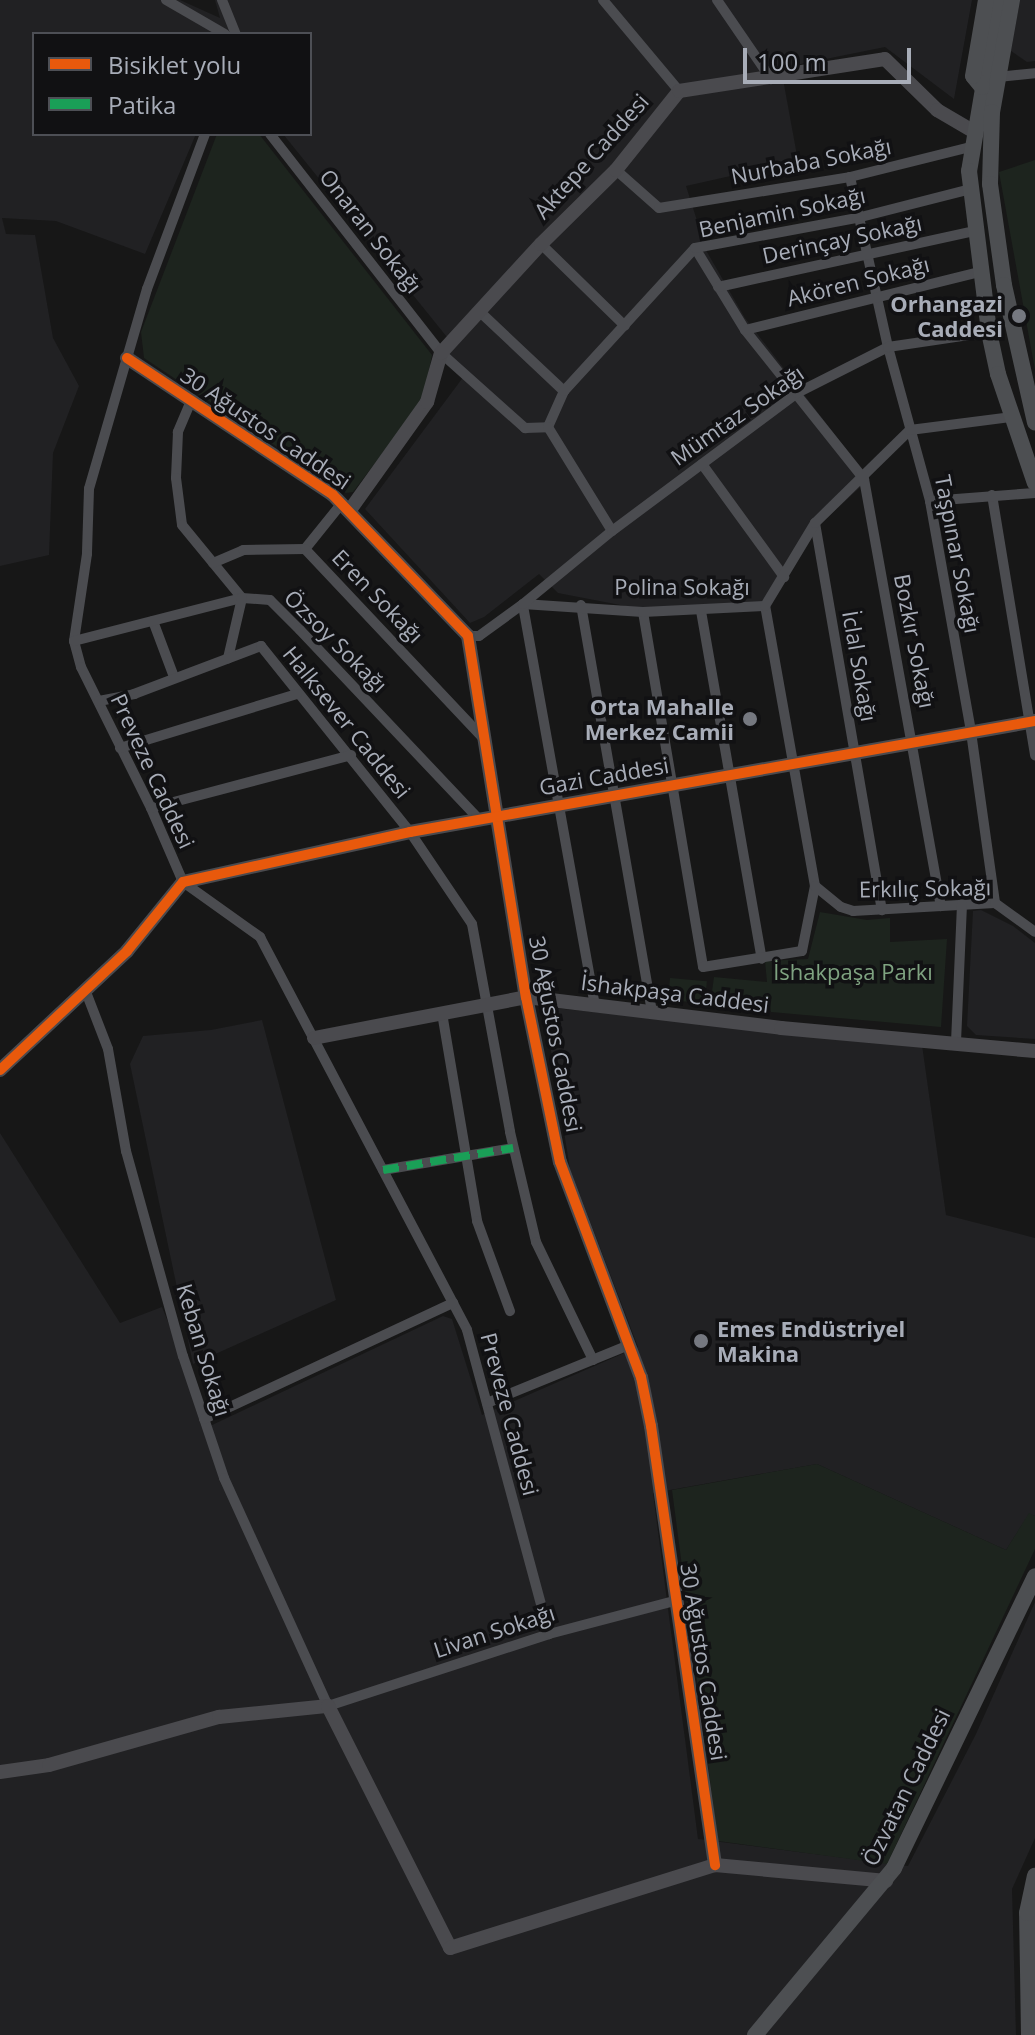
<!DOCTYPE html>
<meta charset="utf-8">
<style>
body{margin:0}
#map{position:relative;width:1035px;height:2035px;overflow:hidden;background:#171717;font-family:"Open Sans",sans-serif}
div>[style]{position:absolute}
.built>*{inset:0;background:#212123}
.green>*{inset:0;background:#1d241e;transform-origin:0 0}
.street>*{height:10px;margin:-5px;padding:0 5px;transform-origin:5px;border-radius:5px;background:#4b4c50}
.secondary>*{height:14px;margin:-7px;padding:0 7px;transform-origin:7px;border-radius:7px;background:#4a4a4e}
.primary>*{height:16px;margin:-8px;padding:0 8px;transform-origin:8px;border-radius:8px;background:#4d4f52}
.quiet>*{height:8px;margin-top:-4px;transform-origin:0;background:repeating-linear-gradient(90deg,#1a9f57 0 16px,transparent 0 24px)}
.cycleway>*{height:10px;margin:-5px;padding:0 5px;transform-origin:5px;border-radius:5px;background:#e8590c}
.dots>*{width:22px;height:22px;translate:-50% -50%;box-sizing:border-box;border:4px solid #111113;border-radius:50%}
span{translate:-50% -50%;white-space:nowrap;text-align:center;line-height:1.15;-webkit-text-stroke:7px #111113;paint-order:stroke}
.street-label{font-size:22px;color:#a8adb8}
.poi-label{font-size:22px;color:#a8adb8;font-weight:700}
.right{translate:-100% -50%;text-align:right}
.left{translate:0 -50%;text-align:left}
.park-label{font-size:22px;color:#7fa381}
.legend{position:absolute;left:32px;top:32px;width:280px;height:104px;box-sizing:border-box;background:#111113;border:2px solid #4d4f55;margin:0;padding:10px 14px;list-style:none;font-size:24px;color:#a8adb8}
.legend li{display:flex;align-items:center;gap:16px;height:40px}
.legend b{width:40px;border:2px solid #4d4f55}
.scale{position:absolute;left:743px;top:48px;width:168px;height:36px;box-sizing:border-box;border:4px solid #a8adb8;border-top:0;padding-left:10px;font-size:24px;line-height:28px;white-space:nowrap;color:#a8adb8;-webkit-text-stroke:6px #111113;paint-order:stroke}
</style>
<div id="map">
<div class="built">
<i style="clip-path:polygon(0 0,180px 0,220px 18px,215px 0,972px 0,954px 99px,885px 47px,781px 68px,798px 161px,686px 186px,707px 252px,745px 318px,869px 479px,818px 526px,768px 606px,641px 609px,558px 593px,539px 574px,484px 617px,470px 623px,365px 509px,467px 372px,449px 354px,455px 347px,283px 134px,310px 134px,310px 34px,34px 34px,34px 134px,196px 134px,145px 254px,56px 221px,2px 218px,6px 234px,35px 235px,53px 338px,79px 386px,53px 453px,49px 555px,0 566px)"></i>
<i style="clip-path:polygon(1020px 0,1035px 0,1035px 61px,1027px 62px,1011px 51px)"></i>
<i style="clip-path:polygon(981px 910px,1013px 926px,1035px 943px,1035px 1039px,976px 1035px,967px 1026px,973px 911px)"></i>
<i style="clip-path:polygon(544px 1007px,922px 1045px,946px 1215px,1035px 1238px,1035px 1516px,1029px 1514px,1006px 1550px,817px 1464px,653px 1493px,698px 1839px,908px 1866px,976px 1734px,1035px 1602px,1035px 1838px,1012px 1889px,1016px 2035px,0 2035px,0 1133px,120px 1323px,162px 1307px,210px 1426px,443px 1316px,452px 1319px,482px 1415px,638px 1347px,570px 1169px)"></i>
<i style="clip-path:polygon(262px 1020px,336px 1300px,193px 1364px,130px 1064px,143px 1036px,211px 1030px)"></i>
</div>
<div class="green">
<i style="clip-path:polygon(217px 134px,259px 134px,432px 355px,423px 400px,353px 492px,346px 493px,144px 358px,141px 332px)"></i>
<i style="clip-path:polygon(1035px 160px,1035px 370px,999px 172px)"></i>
<i style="clip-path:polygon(820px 912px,867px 920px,890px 918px,890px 942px,947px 939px,941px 1027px,771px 1012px,770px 1007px,769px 1012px,710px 1006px,714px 977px,767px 982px,765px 961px,808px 959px)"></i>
<i style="left:670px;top:978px;width:37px;height:22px;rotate:5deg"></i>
<i style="clip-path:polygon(817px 1464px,1006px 1550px,1029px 1513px,1035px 1516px,1035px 1549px,887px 1864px,718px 1841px,672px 1490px)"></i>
</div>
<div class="street">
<i style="left:166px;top:0;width:68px;rotate:30deg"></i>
<i style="left:222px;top:0;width:37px;rotate:68deg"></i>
<i style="left:603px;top:0;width:119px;rotate:50.1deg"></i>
<i style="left:717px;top:0;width:96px;rotate:55.6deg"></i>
<i style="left:998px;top:77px;width:37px;rotate:-6deg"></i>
<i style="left:205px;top:134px;width:165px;rotate:110.5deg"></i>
<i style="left:147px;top:289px;width:208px;rotate:106.2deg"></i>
<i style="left:89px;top:489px;width:65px;rotate:91.8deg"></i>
<i style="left:87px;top:554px;width:88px;rotate:98.5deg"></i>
<i style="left:74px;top:641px;width:27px;rotate:75deg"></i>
<i style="left:81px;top:667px;width:157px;rotate:63.6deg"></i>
<i style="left:151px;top:808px;width:81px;rotate:66.6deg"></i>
<i style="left:183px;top:882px;width:95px;rotate:35.5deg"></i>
<i style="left:260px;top:937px;width:444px;rotate:62.2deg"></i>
<i style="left:467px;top:1330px;width:315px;rotate:74.9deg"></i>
<i style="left:270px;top:134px;width:278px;rotate:52deg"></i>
<i style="left:441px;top:353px;width:113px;rotate:41.8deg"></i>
<i style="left:525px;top:428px;width:23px;rotate:-2deg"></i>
<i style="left:616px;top:170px;width:57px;rotate:41.5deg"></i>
<i style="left:659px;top:208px;width:193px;rotate:-9.2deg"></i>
<i style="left:850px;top:177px;width:124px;rotate:-14deg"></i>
<i style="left:850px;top:177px;width:174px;rotate:77.4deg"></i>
<i style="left:888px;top:347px;width:160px;rotate:74.7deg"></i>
<i style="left:930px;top:501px;width:235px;rotate:79.9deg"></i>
<i style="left:971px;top:732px;width:173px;rotate:82deg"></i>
<i style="left:541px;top:244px;width:117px;rotate:44.3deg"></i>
<i style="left:695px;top:248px;width:96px;rotate:58.6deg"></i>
<i style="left:745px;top:330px;width:191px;rotate:51.4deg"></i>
<i style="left:864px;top:479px;width:434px;rotate:79.8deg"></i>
<i style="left:718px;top:287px;width:263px;rotate:-12.3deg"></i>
<i style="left:479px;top:311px;width:117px;rotate:43.3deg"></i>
<i style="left:564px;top:391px;width:39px;rotate:114deg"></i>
<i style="left:548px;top:427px;width:122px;rotate:58.4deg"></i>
<i style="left:745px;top:330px;width:242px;rotate:-13.9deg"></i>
<i style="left:564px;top:391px;width:194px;rotate:-47.5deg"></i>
<i style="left:695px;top:248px;width:165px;rotate:-10.5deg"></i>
<i style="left:857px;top:218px;width:118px;rotate:-14.3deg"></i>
<i style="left:191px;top:401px;width:34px;rotate:113deg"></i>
<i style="left:178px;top:432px;width:46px;rotate:92.5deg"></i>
<i style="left:176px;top:478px;width:47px;rotate:82.7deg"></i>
<i style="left:182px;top:525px;width:94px;rotate:50.6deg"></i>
<i style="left:242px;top:598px;width:28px;rotate:4deg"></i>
<i style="left:270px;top:600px;width:42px;rotate:45deg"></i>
<i style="left:300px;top:630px;width:260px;rotate:46.6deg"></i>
<i style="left:702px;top:464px;width:140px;rotate:54deg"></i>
<i style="left:992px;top:495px;width:264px;rotate:80.6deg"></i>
<i style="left:930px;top:501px;width:105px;rotate:-4.4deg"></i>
<i style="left:815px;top:523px;width:393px;rotate:80.2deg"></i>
<i style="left:305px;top:549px;width:59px;rotate:-51.2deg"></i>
<i style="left:213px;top:563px;width:33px;rotate:-23deg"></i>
<i style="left:243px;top:550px;width:62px;rotate:-0.9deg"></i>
<i style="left:305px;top:549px;width:260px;rotate:46.7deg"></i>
<i style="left:581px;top:605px;width:413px;rotate:80.1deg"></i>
<i style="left:701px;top:611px;width:353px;rotate:80.1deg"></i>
<i style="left:643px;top:612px;width:360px;rotate:80.4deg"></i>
<i style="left:703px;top:967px;width:100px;rotate:-9.2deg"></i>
<i style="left:802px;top:951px;width:66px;rotate:-78.7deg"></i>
<i style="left:815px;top:886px;width:284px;rotate:-100.1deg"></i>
<i style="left:153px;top:621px;width:60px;rotate:69.4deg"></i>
<i style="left:468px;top:636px;width:11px"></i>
<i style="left:479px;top:636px;width:54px;rotate:-36deg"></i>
<i style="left:523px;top:604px;width:120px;rotate:3.8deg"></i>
<i style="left:643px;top:612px;width:122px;rotate:-2.8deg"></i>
<i style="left:765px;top:606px;width:97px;rotate:-58.9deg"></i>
<i style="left:815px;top:523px;width:133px;rotate:-44.4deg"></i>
<i style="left:910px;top:430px;width:103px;rotate:-7.3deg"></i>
<i style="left:74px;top:641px;width:173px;rotate:-14.4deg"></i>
<i style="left:242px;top:598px;width:62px;rotate:103.1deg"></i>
<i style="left:99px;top:701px;width:36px;rotate:-11deg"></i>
<i style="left:134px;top:694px;width:136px;rotate:-20.7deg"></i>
<i style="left:261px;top:646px;width:238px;rotate:51.3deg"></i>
<i style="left:410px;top:832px;width:111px;rotate:56deg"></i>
<i style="left:472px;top:924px;width:211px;rotate:79.6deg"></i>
<i style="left:510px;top:1132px;width:113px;rotate:76.7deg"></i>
<i style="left:536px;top:1242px;width:131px;rotate:64.2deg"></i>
<i style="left:120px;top:748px;width:185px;rotate:-17deg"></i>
<i style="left:151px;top:808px;width:207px;rotate:-14.8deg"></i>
<i style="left:815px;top:886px;width:33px;rotate:39deg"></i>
<i style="left:841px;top:907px;width:13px;rotate:18deg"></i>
<i style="left:853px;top:911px;width:142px;rotate:-3.2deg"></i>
<i style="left:995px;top:903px;width:49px;rotate:35.9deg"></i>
<i style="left:86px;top:992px;width:61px;rotate:68.9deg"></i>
<i style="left:108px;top:1049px;width:104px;rotate:80deg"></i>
<i style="left:126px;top:1151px;width:213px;rotate:74.5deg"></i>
<i style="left:183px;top:1356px;width:129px;rotate:71.4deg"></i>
<i style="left:224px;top:1478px;width:251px;rotate:65.5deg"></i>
<i style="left:328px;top:1706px;width:232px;rotate:-18deg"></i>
<i style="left:549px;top:1634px;width:129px;rotate:-14.8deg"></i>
<i style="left:595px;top:1006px;width:408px;rotate:-100.2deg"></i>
<i style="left:523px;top:604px;width:115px;rotate:-39.4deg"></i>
<i style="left:612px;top:531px;width:231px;rotate:-36.7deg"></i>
<i style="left:797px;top:393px;width:102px;rotate:-26.8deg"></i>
<i style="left:888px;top:347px;width:102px;rotate:-8.4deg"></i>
<i style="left:442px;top:1013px;width:211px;rotate:80.4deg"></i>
<i style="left:477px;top:1221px;width:96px;rotate:69.9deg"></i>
<i style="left:956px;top:1042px;width:138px;rotate:-87.5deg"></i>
<i style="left:383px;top:1170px;width:132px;rotate:-9.6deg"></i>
<i style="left:487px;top:1403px;width:151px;rotate:-22.2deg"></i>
<i style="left:204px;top:1419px;width:275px;rotate:-25deg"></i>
</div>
<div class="secondary">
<i style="left:127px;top:358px;width:247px;rotate:33.6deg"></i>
<i style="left:333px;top:495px;width:195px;rotate:46.2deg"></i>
<i style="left:468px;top:636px;width:366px;rotate:80.9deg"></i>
<i style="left:526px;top:997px;width:168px;rotate:78.4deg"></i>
<i style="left:560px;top:1162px;width:230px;rotate:69.4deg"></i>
<i style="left:641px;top:1377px;width:50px;rotate:78.5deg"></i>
<i style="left:651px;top:1426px;width:444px;rotate:81.7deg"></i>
<i style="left:350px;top:510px;width:133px;rotate:-54.5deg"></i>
<i style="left:427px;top:402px;width:51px;rotate:-74.1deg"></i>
<i style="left:441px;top:353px;width:148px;rotate:-47.5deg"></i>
<i style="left:541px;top:244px;width:105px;rotate:-44.6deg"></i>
<i style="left:616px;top:170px;width:101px;rotate:-51.4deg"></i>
<i style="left:679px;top:91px;width:208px;rotate:-8.8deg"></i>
<i style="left:885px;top:59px;width:73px;rotate:44.4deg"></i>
<i style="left:937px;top:110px;width:42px;rotate:30.3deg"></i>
<i style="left:314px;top:1038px;width:216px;rotate:-10.9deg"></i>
<i style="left:526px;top:997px;width:257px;rotate:6.9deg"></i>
<i style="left:781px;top:1028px;width:255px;rotate:5.2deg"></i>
<i style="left:0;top:1070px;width:174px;rotate:-43.1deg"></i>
<i style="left:127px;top:951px;width:89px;rotate:-50.9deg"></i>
<i style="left:183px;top:882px;width:232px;rotate:-12.4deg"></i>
<i style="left:410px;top:832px;width:635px;rotate:-10.07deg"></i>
<i style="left:0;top:1772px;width:49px;rotate:-8.1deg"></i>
<i style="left:49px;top:1765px;width:177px;rotate:-15.8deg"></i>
<i style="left:219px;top:1717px;width:110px;rotate:-5.8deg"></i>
<i style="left:328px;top:1706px;width:271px;rotate:63.2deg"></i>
<i style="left:450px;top:1948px;width:278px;rotate:-17.4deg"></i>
<i style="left:715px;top:1865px;width:172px;rotate:5.3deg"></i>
</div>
<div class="primary">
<i style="left:998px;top:0;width:173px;rotate:99.6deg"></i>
<i style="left:969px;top:171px;width:162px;rotate:82.9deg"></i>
<i style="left:989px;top:332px;width:43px;rotate:77.9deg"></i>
<i style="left:998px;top:374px;width:115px;rotate:71.3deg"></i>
<i style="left:1012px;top:0;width:114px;rotate:100.1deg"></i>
<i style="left:992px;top:112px;width:72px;rotate:91.6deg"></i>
<i style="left:990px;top:184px;width:102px;rotate:82.1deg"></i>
<i style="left:1004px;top:285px;width:141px;rotate:77.3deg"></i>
<i style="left:982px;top:87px;width:14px;rotate:-129deg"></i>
<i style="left:973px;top:76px;width:77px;rotate:-80.3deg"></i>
<i style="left:755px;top:2035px;width:217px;rotate:-50.2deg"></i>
<i style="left:894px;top:1868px;width:324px;rotate:-64.2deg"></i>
<i style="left:1029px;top:2035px;width:122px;rotate:-90.9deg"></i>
<i style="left:1027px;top:1913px;width:38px;rotate:-78deg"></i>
</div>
<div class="quiet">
<i style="left:383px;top:1170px;width:132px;rotate:-9.6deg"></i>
</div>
<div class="cycleway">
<i style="left:127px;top:358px;width:247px;rotate:33.6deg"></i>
<i style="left:333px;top:495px;width:195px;rotate:46.2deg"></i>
<i style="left:468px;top:636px;width:366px;rotate:80.9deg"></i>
<i style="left:526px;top:997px;width:168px;rotate:78.4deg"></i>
<i style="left:560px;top:1162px;width:230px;rotate:69.4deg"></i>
<i style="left:641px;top:1377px;width:50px;rotate:78.5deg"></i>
<i style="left:651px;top:1426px;width:444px;rotate:81.7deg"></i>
<i style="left:0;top:1070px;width:174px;rotate:-43.1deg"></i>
<i style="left:127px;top:951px;width:89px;rotate:-50.9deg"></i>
<i style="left:183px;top:882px;width:232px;rotate:-12.4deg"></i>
<i style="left:410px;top:832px;width:635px;rotate:-10.07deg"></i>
</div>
<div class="dots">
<i style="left:1019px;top:316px;background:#757880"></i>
<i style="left:750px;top:719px;background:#757880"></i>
<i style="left:701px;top:1341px;background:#757880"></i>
</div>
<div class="street-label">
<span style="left:591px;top:156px;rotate:-48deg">Aktepe Caddesi</span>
<span style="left:811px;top:161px;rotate:-11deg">Nurbaba Sokağı</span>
<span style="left:782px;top:212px;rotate:-12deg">Benjamin Sokağı</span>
<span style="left:371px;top:231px;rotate:52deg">Onaran Sokağı</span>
<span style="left:842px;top:239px;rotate:-12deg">Derinçay Sokağı</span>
<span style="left:858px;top:281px;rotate:-14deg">Akören Sokağı</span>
<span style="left:737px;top:415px;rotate:-35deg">Mümtaz Sokağı</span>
<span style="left:266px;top:428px;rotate:34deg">30 Ağustos Caddesi</span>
<span style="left:958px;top:554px;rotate:79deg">Taşpınar Sokağı</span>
<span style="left:682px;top:587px">Polina Sokağı</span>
<span style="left:378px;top:596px;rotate:46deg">Eren Sokağı</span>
<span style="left:336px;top:641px;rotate:45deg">Özsoy Sokağı</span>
<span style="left:915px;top:641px;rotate:79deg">Bozkır Sokağı</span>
<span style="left:860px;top:666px;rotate:80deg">İclal Sokağı</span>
<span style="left:347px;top:722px;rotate:51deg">Halksever Caddesi</span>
<span style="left:153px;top:771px;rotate:65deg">Preveze Caddesi</span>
<span style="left:604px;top:776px;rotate:-10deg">Gazi Caddesi</span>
<span style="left:925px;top:888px;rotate:-1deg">Erkılıç Sokağı</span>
<span style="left:675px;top:993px;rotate:7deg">İshakpaşa Caddesi</span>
<span style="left:556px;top:1034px;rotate:79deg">30 Ağustos Caddesi</span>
<span style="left:204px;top:1350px;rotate:73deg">Keban Sokağı</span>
<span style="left:510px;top:1414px;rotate:75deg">Preveze Caddesi</span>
<span style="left:494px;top:1631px;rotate:-18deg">Livan Sokağı</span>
<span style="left:704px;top:1662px;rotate:81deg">30 Ağustos Caddesi</span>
<span style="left:906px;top:1787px;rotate:-64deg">Özvatan Caddesi</span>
</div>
<div class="poi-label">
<span class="right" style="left:1003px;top:316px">Orhangazi<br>Caddesi</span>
<span class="right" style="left:734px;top:719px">Orta Mahalle<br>Merkez Camii</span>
<span class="left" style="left:717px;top:1341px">Emes Endüstriyel<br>Makina</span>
</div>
<div class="park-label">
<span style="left:853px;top:972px">İshakpaşa Parkı</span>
</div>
<ul class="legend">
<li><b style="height:10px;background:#e8590c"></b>Bisiklet yolu</li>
<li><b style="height:10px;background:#1a9f57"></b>Patika</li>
</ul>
<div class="scale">100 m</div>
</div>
